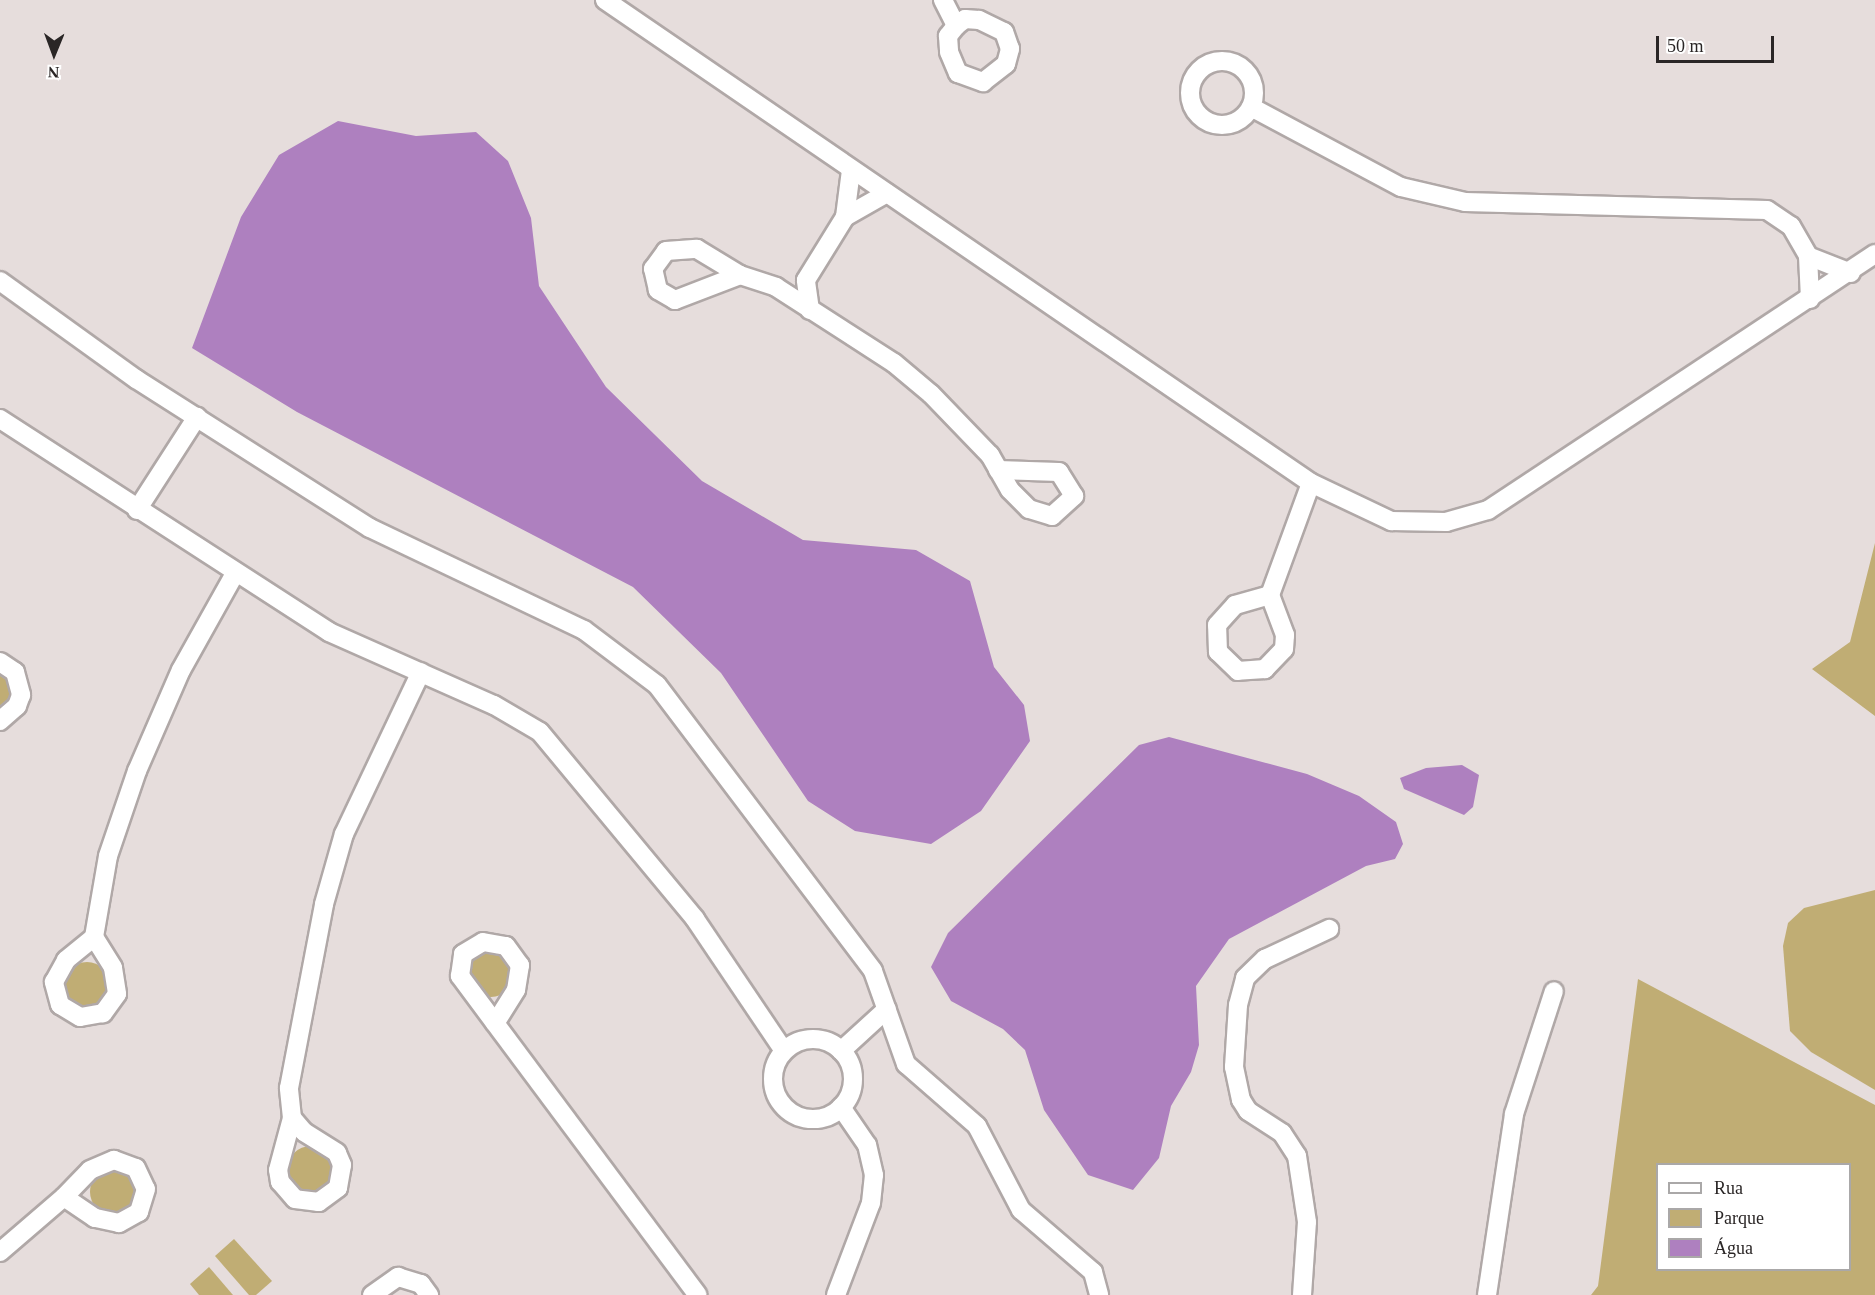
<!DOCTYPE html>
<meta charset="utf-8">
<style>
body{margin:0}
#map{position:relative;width:1875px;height:1295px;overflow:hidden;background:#e6dddc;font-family:Georgia,serif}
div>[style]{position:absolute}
.green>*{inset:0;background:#c0ad74}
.round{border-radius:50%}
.water>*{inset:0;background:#ae80bf}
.roads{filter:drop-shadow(2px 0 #b0a8a7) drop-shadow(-2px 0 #b0a8a7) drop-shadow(0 2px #b0a8a7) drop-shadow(0 -2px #b0a8a7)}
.minor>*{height:18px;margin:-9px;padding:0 9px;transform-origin:9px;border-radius:9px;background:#fff}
.minor>.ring{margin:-9px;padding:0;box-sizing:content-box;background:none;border:18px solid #fff;border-radius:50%}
span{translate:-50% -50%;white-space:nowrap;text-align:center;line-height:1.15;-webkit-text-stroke:4.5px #fff;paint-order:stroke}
.legend{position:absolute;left:1656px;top:1163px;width:195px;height:108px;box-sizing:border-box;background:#fff;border:2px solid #aaa8a8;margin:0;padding:8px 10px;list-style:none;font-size:18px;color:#2a2626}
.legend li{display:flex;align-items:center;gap:12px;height:30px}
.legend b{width:30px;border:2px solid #aaa8a8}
.north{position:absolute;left:24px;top:24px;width:60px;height:60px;-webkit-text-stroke:4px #fff;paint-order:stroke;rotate:181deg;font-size:16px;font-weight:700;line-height:24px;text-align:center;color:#2a2626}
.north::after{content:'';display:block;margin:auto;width:21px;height:27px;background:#2a2626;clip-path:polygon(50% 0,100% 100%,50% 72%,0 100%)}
.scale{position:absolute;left:1656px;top:36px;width:118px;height:27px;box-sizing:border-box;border:3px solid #2a2626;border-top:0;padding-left:8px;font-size:18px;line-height:21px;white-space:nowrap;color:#2a2626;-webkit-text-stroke:4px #fff;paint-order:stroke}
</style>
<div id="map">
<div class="green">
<i style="clip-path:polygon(1875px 543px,1875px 716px,1812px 669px,1850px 642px)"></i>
<i style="clip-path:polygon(0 672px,12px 688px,9px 704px,0 713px)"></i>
<i style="clip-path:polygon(1875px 890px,1875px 1090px,1811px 1052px,1790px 1031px,1783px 946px,1788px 923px,1804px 908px)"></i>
<i class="round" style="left:468px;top:951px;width:46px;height:46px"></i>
<i class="round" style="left:64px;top:962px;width:46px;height:46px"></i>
<i style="clip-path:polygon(evenodd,1638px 979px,1875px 1105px,1875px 1295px,1591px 1295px,1598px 1286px,1638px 979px,1658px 1164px,1850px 1164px,1850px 1270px,1658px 1270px,1658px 1164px)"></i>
<i class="round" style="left:287px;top:1146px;width:48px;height:48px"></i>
<i class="round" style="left:90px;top:1169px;width:46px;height:46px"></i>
<i style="clip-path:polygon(234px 1239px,272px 1281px,256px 1295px,249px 1295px,215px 1256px)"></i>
<i style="clip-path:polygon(209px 1267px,233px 1295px,199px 1295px,190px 1284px)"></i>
</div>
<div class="water">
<i style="clip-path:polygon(338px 121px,416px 136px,476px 132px,508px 161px,531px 218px,539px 286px,606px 387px,702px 481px,803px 540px,916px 550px,970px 581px,994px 667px,1024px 705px,1030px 741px,981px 811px,931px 844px,855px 831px,808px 801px,721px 673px,633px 587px,297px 412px,192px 348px,241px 217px,279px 155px)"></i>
<i style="clip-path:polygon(1169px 737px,1307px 774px,1359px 796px,1396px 822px,1403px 844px,1395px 859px,1366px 866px,1229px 939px,1196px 986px,1199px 1045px,1191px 1072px,1171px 1106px,1159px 1158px,1133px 1190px,1088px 1175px,1044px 1110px,1025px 1050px,1003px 1029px,951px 1001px,931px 967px,948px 933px,1139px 745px)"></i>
<i style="clip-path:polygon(1462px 765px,1479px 775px,1473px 807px,1464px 815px,1404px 789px,1400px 778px,1426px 768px)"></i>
</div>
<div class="roads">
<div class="minor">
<i style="left:605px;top:0;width:855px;rotate:34.38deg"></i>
<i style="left:1311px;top:483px;width:89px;rotate:25.4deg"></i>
<i style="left:1391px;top:521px;width:55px;rotate:1deg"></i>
<i style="left:1446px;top:522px;width:44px;rotate:-15.9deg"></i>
<i style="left:1488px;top:510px;width:464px;rotate:-33.5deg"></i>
<i style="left:943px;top:0;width:29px;rotate:63deg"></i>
<i style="left:956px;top:26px;width:13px;rotate:129deg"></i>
<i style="left:948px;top:36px;width:16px;rotate:86deg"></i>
<i style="left:949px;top:52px;width:23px;rotate:67deg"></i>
<i style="left:958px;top:73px;width:27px;rotate:20deg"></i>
<i style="left:983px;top:82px;width:29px;rotate:-38deg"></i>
<i style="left:1006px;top:64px;width:16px;rotate:-75deg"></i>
<i style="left:1010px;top:49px;width:18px;rotate:-109deg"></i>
<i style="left:1004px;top:32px;width:28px;rotate:-154deg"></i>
<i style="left:979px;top:20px;width:14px;rotate:-176deg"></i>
<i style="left:965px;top:19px;width:11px;rotate:142deg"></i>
<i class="ring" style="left:1190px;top:61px;width:46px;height:46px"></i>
<i style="left:1251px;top:107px;width:170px;rotate:28.1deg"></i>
<i style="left:1401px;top:187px;width:66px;rotate:13.2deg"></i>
<i style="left:1465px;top:202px;width:302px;rotate:1.5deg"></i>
<i style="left:1767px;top:210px;width:29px;rotate:34deg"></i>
<i style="left:1791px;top:226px;width:34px;rotate:60deg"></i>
<i style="left:1808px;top:256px;width:43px;rotate:87.3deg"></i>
<i style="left:845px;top:217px;width:48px;rotate:-29.7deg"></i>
<i style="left:1808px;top:256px;width:46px;rotate:21.6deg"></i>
<i style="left:740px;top:275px;width:70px;rotate:159deg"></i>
<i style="left:675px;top:300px;width:20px;rotate:-150deg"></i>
<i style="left:658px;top:290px;width:22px;rotate:-103deg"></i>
<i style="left:653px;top:269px;width:22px;rotate:-54deg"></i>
<i style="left:666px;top:251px;width:31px;rotate:-4deg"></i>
<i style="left:697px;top:249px;width:50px;rotate:31.2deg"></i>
<i style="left:740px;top:275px;width:38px;rotate:18deg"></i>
<i style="left:776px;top:287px;width:140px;rotate:32.8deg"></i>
<i style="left:894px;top:363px;width:48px;rotate:40deg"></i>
<i style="left:931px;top:394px;width:85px;rotate:46deg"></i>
<i style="left:990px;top:455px;width:40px;rotate:60.3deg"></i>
<i style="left:1010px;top:490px;width:27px;rotate:45deg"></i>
<i style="left:1029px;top:509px;width:24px;rotate:17deg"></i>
<i style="left:1052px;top:516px;width:30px;rotate:-42deg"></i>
<i style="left:1074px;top:496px;width:28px;rotate:-122deg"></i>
<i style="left:1059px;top:472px;width:61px;rotate:-178.1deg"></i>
<i style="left:0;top:281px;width:168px;rotate:35.8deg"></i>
<i style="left:136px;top:379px;width:277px;rotate:32.5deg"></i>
<i style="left:370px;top:528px;width:237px;rotate:25.5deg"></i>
<i style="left:584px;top:630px;width:91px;rotate:37deg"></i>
<i style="left:657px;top:685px;width:358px;rotate:52.9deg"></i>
<i style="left:873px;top:971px;width:99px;rotate:70.5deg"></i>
<i style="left:906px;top:1064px;width:94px;rotate:41.1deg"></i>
<i style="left:977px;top:1126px;width:95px;rotate:62.4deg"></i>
<i style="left:1021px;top:1210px;width:95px;rotate:40.7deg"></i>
<i style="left:1093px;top:1272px;width:24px;rotate:75deg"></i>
<i style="left:810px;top:310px;width:30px;rotate:-98deg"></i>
<i style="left:806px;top:280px;width:74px;rotate:-58.2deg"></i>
<i style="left:845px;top:217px;width:47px;rotate:-82.7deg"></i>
<i style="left:0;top:419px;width:392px;rotate:32.9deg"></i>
<i style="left:329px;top:632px;width:180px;rotate:23.9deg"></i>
<i style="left:494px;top:705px;width:53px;rotate:30.4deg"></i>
<i style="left:540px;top:732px;width:243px;rotate:50.3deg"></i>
<i style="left:695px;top:919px;width:159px;rotate:56deg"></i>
<i style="left:137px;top:510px;width:111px;rotate:-57.2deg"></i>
<i style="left:1270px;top:595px;width:43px;rotate:69.4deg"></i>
<i style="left:1285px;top:635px;width:14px;rotate:94deg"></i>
<i style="left:1284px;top:649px;width:28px;rotate:134deg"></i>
<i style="left:1265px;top:669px;width:27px;rotate:176deg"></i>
<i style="left:1238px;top:671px;width:28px;rotate:-136deg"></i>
<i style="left:1218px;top:652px;width:27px;rotate:-92deg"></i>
<i style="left:1217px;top:625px;width:27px;rotate:-48deg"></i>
<i style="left:1235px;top:605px;width:36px;rotate:-16deg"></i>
<i style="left:1270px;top:595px;width:119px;rotate:-69.9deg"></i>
<i style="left:0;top:662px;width:18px;rotate:34deg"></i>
<i style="left:15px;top:672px;width:24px;rotate:75deg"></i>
<i style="left:21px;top:695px;width:12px;rotate:110deg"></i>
<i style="left:17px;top:706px;width:23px;rotate:139deg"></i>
<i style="left:94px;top:937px;width:82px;rotate:-80.2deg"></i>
<i style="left:108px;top:856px;width:90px;rotate:-71.2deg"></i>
<i style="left:137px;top:771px;width:110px;rotate:-66.5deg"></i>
<i style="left:181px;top:670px;width:109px;rotate:-60.8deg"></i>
<i style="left:94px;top:937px;width:36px;rotate:58deg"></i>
<i style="left:113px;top:968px;width:26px;rotate:81deg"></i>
<i style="left:117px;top:994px;width:24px;rotate:126deg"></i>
<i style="left:103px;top:1013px;width:23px;rotate:170deg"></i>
<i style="left:80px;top:1017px;width:23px;rotate:-149deg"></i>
<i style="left:60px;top:1005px;width:24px;rotate:-105deg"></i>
<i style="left:54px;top:982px;width:25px;rotate:-61deg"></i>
<i style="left:66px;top:960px;width:36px;rotate:-39deg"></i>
<i style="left:483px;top:942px;width:23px;rotate:10deg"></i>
<i style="left:506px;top:946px;width:24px;rotate:54deg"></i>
<i style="left:520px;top:965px;width:25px;rotate:99deg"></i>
<i style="left:516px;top:990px;width:39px;rotate:122deg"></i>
<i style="left:495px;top:1023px;width:59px;rotate:-126.7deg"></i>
<i style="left:460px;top:976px;width:22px;rotate:-82deg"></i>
<i style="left:463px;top:954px;width:23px;rotate:-31deg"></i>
<i style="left:495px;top:1023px;width:339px;rotate:53.3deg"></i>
<i class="ring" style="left:773px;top:1039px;width:62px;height:62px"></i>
<i style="left:841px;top:1051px;width:62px;rotate:-42.4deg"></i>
<i style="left:292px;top:1118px;width:30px;rotate:-96deg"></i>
<i style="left:289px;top:1088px;width:187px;rotate:-79.2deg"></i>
<i style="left:324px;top:904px;width:73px;rotate:-74.1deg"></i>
<i style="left:344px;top:834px;width:179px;rotate:-64.6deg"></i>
<i style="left:292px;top:1118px;width:18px;rotate:49deg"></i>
<i style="left:304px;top:1132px;width:39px;rotate:32deg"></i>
<i style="left:337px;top:1153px;width:13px;rotate:67deg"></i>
<i style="left:342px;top:1165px;width:23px;rotate:100deg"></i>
<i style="left:338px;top:1188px;width:24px;rotate:144deg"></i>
<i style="left:319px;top:1202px;width:24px;rotate:-173deg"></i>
<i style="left:295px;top:1199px;width:23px;rotate:-131deg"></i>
<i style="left:280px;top:1182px;width:12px;rotate:-99deg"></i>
<i style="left:278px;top:1170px;width:54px;rotate:-74.9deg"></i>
<i style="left:114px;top:1160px;width:23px;rotate:20deg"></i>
<i style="left:136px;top:1168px;width:23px;rotate:65deg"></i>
<i style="left:146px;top:1189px;width:24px;rotate:107deg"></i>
<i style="left:139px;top:1212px;width:23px;rotate:151deg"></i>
<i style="left:119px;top:1223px;width:25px;rotate:-168deg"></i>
<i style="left:95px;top:1218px;width:37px;rotate:-146deg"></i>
<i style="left:64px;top:1197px;width:37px;rotate:-46deg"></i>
<i style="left:90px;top:1170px;width:26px;rotate:-23deg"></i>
<i style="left:0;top:1252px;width:84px;rotate:-40.7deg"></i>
<i style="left:372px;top:1295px;width:32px;rotate:-35deg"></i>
<i style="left:398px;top:1277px;width:24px;rotate:17deg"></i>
<i style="left:421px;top:1284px;width:14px;rotate:54deg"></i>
<i style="left:836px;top:1295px;width:98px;rotate:-69.2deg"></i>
<i style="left:871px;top:1203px;width:28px;rotate:-84deg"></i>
<i style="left:874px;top:1175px;width:31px;rotate:-103deg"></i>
<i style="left:867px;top:1145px;width:46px;rotate:-124.4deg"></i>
<i style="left:1302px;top:1295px;width:73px;rotate:-86.1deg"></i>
<i style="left:1307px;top:1222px;width:67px;rotate:-98.6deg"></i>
<i style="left:1297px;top:1156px;width:27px;rotate:-123deg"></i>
<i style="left:1282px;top:1133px;width:40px;rotate:-147.1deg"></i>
<i style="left:1248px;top:1111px;width:13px;rotate:-122deg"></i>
<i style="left:1241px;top:1100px;width:34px;rotate:-102deg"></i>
<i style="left:1234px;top:1067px;width:62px;rotate:-86.3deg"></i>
<i style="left:1238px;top:1005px;width:28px;rotate:-75deg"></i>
<i style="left:1245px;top:978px;width:28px;rotate:-44deg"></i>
<i style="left:1265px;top:959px;width:71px;rotate:-25.1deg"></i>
<i style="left:1487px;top:1295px;width:183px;rotate:-81.5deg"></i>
<i style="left:1514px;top:1114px;width:129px;rotate:-72deg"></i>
</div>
</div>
<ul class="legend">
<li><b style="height:8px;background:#fff"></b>Rua</li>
<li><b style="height:16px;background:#c0ad74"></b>Parque</li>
<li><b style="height:16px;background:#ae80bf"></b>Água</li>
</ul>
<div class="north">N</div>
<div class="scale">50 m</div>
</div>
